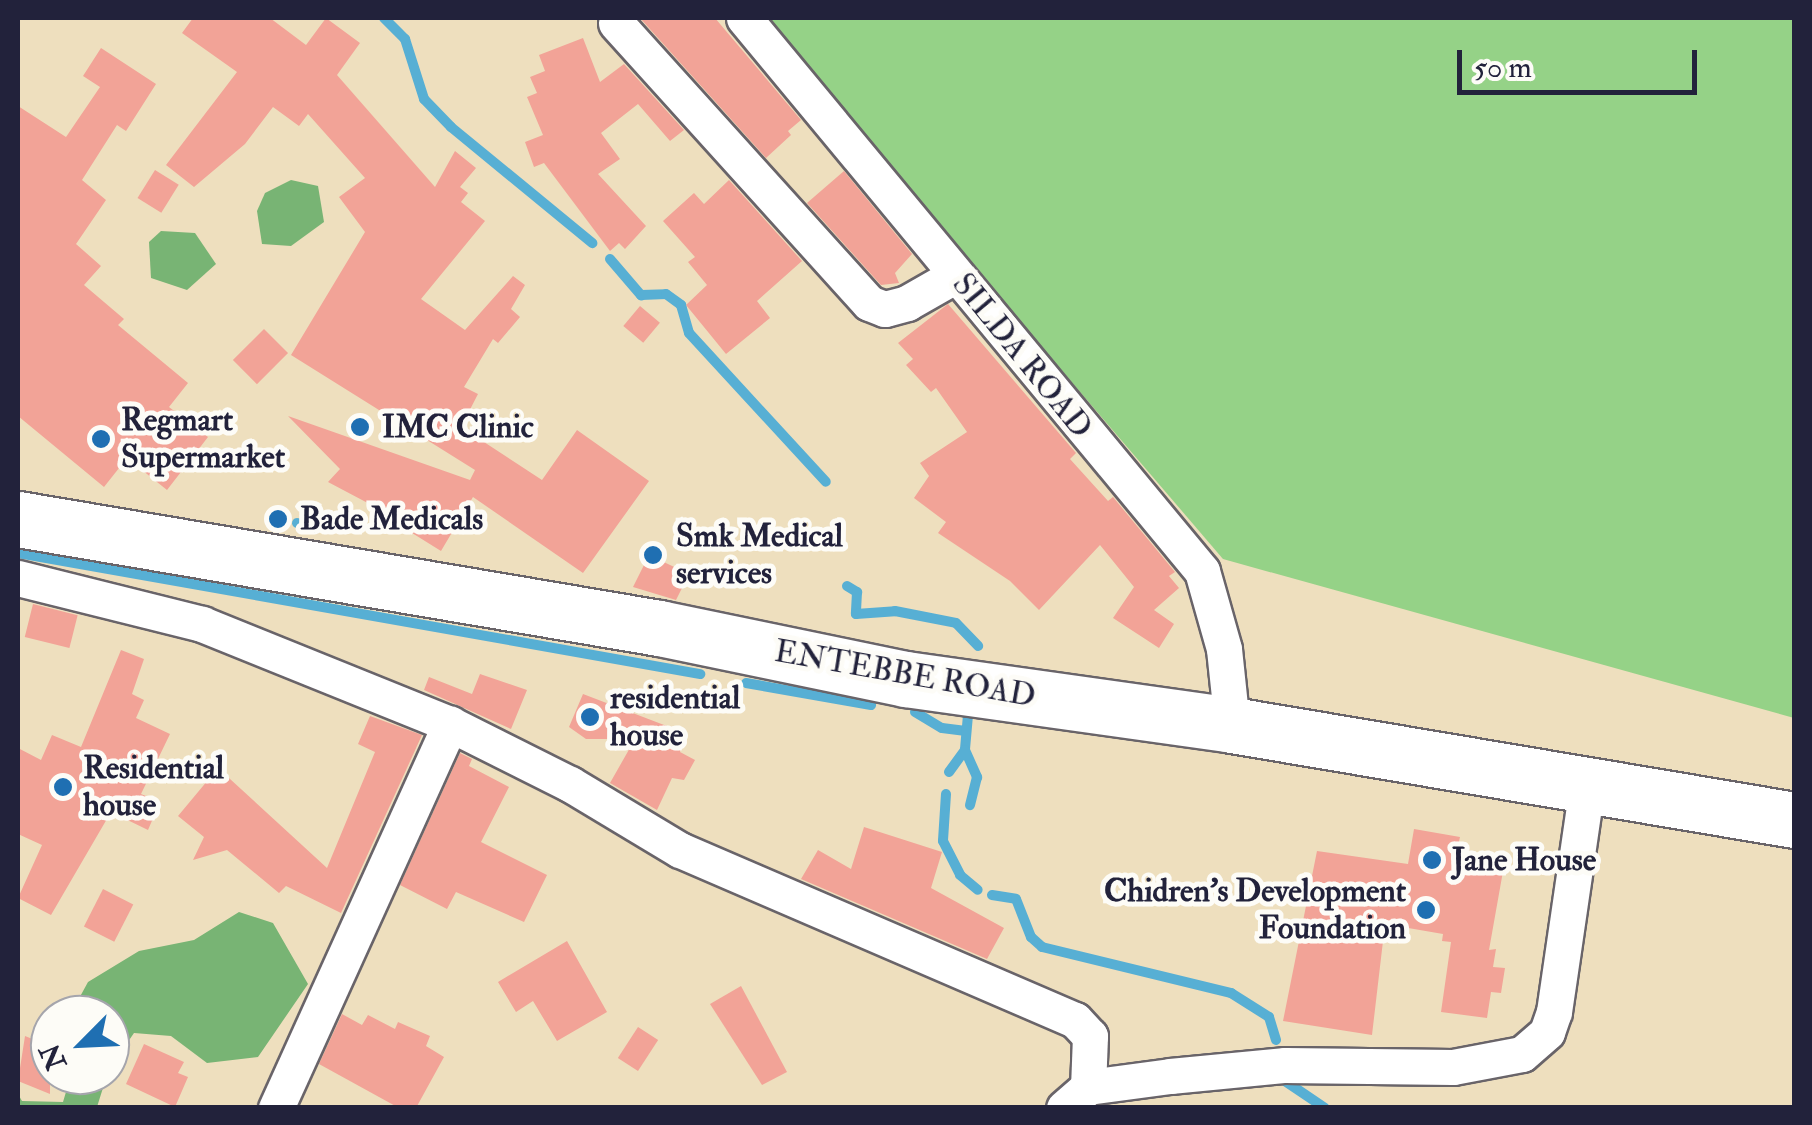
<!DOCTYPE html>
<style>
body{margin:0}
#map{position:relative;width:1812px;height:1125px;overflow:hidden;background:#eedfbe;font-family:"IM FELL Double Pica",serif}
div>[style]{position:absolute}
.green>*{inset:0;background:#95d287}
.forest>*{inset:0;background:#78b474}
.stream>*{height:10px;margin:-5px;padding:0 5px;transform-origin:5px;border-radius:5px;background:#57afd4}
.building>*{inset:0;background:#f2a397;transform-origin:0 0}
.roads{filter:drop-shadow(2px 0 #696469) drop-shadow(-2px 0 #696469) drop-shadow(0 2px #696469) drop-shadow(0 -2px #696469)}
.street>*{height:35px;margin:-17.5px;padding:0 17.5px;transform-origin:17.5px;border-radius:17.5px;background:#fff}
.primary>*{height:55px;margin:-27.5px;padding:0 27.5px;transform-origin:27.5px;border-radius:27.5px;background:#fff}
.dots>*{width:28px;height:28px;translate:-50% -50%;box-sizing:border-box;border:5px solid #fdfcf7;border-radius:50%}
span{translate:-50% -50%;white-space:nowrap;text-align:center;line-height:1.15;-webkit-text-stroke:10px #fdfcf7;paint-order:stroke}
.street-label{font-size:32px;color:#22223b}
.poi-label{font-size:32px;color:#22223b;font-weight:700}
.left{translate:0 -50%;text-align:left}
.right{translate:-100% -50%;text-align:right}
.frame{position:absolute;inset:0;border:20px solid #22223b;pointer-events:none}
.north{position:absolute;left:30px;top:995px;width:100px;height:100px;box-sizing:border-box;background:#fdfcf7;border:2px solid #a5a5ac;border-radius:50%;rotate:246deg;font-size:28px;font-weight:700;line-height:40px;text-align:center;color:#22223b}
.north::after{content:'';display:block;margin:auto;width:35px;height:45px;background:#1f6fb2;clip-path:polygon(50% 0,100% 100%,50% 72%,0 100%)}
.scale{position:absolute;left:1457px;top:50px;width:240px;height:45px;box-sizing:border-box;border:5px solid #22223b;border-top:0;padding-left:12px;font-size:30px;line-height:35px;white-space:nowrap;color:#22223b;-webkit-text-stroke:8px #fdfcf7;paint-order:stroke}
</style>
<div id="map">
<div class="green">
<i style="clip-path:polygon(760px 18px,1794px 18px,1794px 718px,1223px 559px)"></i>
</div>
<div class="forest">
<i style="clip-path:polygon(291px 180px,318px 186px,324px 222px,291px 246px,262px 244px,257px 211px,265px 193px)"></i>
<i style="clip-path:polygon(161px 231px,195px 233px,216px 264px,187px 290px,151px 278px,149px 242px)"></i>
<i style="clip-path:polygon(239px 912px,273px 923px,308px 984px,258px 1057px,207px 1063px,171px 1036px,134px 1033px,110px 1068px,110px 1015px,70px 1015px,88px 982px,139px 951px,194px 940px)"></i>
<i style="clip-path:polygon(71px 1075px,107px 1075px,97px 1107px,18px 1107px,18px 1094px,22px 1101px,63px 1102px)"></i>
</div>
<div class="stream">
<i style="left:384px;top:18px;width:30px;rotate:45deg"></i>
<i style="left:405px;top:39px;width:63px;rotate:72.4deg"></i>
<i style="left:424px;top:99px;width:39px;rotate:46deg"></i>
<i style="left:451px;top:127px;width:183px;rotate:39.4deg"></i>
<i style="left:610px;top:259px;width:48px;rotate:49.3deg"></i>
<i style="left:641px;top:295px;width:25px;rotate:-2deg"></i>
<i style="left:666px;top:294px;width:19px;rotate:36deg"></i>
<i style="left:681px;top:305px;width:29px;rotate:74deg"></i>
<i style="left:689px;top:333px;width:202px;rotate:47.4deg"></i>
<i style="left:297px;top:523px;width:19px;rotate:18deg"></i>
<i style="left:18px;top:553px;width:693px;rotate:10.06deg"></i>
<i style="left:847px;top:586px;width:12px;rotate:31deg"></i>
<i style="left:857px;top:592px;width:22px;rotate:93deg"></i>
<i style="left:856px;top:614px;width:39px;rotate:-4deg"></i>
<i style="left:895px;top:611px;width:62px;rotate:11.1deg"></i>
<i style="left:956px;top:623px;width:32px;rotate:46deg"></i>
<i style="left:746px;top:683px;width:127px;rotate:10deg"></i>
<i style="left:915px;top:712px;width:31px;rotate:31deg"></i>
<i style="left:942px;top:728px;width:24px;rotate:7deg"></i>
<i style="left:968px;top:715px;width:35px;rotate:95deg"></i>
<i style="left:965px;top:750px;width:30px;rotate:66deg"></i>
<i style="left:977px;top:777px;width:29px;rotate:104deg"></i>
<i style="left:949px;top:772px;width:27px;rotate:-54deg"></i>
<i style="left:946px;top:794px;width:47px;rotate:93.7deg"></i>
<i style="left:943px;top:841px;width:38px;rotate:63deg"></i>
<i style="left:960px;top:875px;width:23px;rotate:40deg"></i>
<i style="left:992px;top:895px;width:24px;rotate:9deg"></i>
<i style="left:1016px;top:899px;width:41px;rotate:68.5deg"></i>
<i style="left:1031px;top:937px;width:15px;rotate:42deg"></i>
<i style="left:1042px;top:947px;width:195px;rotate:13.7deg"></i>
<i style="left:1231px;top:993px;width:45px;rotate:32.3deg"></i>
<i style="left:1269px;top:1017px;width:24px;rotate:73deg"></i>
<i style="left:1285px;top:1081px;width:48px;rotate:34deg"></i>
</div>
<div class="building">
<i style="clip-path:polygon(193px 18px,270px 18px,306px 45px,326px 18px,360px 43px,337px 75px,435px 187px,455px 151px,476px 168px,460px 187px,468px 193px,461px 202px,485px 221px,421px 299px,465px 330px,513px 276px,525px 285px,511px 309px,520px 317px,498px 343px,493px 339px,464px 387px,478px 394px,461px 427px,542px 480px,577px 430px,649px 481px,583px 573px,473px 497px,441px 551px,396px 523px,398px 519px,328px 482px,340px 469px,288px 416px,470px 480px,475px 470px,291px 355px,365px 232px,339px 197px,365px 178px,308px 114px,299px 126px,273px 107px,245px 144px,194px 187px,166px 165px,237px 72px,182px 33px)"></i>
<i style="clip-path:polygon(640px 18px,715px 18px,801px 120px,788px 131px,791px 135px,766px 158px)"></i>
<i style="clip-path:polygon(583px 38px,600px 82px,624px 64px,684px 130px,670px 141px,638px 104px,601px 133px,620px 159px,598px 174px,646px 226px,625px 249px,619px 243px,610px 251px,544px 163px,534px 167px,525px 142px,543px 135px,527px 97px,537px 93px,530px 77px,545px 71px,539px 55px)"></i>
<i style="clip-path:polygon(101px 48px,156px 84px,126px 131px,117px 125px,82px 180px,106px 200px,76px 244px,101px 266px,84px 285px,124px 319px,118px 325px,188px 383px,169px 407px,208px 437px,167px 490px,127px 458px,104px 487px,18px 416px,18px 106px,66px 137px,100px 87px,83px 76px)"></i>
<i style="left:155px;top:170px;width:28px;height:33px;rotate:32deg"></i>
<i style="clip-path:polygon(844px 171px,912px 254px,895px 273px,899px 283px,881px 285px,807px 203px)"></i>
<i style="clip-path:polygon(729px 180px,802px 261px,757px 301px,770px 318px,726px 354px,686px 305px,707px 285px,688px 262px,695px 257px,663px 221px,694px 193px,704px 204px)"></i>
<i style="clip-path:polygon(948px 304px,1076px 453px,1070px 459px,1108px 501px,1113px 497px,1175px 572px,1169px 576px,1179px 588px,1154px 610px,1174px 624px,1159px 648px,1113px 618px,1134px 587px,1100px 545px,1039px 610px,1010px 581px,938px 533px,946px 522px,914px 498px,929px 476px,920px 463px,967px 432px,936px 388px,931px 392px,906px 365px,913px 359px,898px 343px)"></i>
<i style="left:640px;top:306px;width:26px;height:26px;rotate:40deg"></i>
<i style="left:264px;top:329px;width:34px;height:44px;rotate:45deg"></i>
<i style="clip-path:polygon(649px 555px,689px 574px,676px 600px,633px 587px)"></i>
<i style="left:33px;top:604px;width:46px;height:34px;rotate:14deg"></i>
<i style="clip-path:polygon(121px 650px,144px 659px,132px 694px,144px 700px,136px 718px,170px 734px,141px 794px,160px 802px,148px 830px,111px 812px,51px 915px,18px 898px,42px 845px,18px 834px,18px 748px,41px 760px,52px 735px,81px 747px)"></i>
<i style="clip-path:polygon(480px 674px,527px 690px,511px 729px,424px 690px,429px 677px,472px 694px)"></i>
<i style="clip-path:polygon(583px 694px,685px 733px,680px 752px,695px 760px,684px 780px,672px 778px,657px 810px,610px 783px,635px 739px,586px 739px,569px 727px)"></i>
<i style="clip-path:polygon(370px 716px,422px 735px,341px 913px,286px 886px,279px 893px,227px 850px,193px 860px,204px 837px,178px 816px,218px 768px,327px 868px,375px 752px,358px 744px)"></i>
<i style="clip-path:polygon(460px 753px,472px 759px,469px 766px,509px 787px,481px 842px,547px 875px,524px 922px,456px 892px,447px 909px,400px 885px)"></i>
<i style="clip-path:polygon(864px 827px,942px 852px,931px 888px,1004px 928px,987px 959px,801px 879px,818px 850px,851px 869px)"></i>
<i style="clip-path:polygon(1414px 829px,1460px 837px,1457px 851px,1505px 860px,1489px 950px,1496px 949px,1493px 967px,1505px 968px,1501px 993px,1491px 992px,1487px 1018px,1441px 1012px,1451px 942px,1442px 941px,1443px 934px,1385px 924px,1372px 1035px,1283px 1021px,1317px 851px,1408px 864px)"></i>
<i style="left:103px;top:889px;width:34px;height:42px;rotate:27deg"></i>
<i style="clip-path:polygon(567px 941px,607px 1012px,557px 1041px,533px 1001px,516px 1012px,498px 982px)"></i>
<i style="clip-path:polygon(741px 986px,787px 1072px,762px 1085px,710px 1004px)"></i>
<i style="clip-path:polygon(342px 1014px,362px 1025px,368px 1015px,395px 1029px,398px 1022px,430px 1036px,426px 1046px,444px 1057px,416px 1108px,399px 1108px,319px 1064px)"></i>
<i style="left:638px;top:1027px;width:24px;height:37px;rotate:33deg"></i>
<i style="clip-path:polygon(25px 1036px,50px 1046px,50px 1094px,18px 1081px)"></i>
<i style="clip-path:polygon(144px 1044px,184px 1062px,178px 1073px,188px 1077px,175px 1107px,126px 1084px)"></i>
</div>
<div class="roads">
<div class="street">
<i style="left:744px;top:18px;width:718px;rotate:50.37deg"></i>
<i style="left:1202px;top:571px;width:81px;rotate:74.2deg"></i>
<i style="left:1224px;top:649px;width:76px;rotate:84deg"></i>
<i style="left:616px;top:23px;width:377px;rotate:47.9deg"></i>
<i style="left:869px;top:303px;width:17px;rotate:21deg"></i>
<i style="left:885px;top:309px;width:23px;rotate:-15deg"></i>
<i style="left:907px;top:303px;width:56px;rotate:-29.7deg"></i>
<i style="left:18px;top:578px;width:190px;rotate:14deg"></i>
<i style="left:202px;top:624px;width:267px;rotate:22deg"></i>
<i style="left:450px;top:724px;width:134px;rotate:26.6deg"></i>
<i style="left:570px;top:784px;width:128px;rotate:31deg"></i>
<i style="left:680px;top:850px;width:430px;rotate:23.3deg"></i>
<i style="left:1075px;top:1020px;width:22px;rotate:47deg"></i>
<i style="left:1090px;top:1036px;width:51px;rotate:92.2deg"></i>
<i style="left:276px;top:1108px;width:422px;rotate:-65.6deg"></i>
<i style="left:1064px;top:1108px;width:32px;rotate:-41deg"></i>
<i style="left:1088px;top:1087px;width:83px;rotate:-7.6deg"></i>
<i style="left:1170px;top:1076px;width:116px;rotate:-5.5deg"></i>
<i style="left:1285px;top:1065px;width:168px;rotate:0.7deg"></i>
<i style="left:1453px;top:1067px;width:70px;rotate:-10.7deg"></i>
<i style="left:1522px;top:1054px;width:33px;rotate:-41deg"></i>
<i style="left:1547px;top:1032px;width:21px;rotate:-71deg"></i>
<i style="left:1554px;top:1012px;width:227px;rotate:-81.7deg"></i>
</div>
<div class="primary">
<i style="left:18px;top:519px;width:650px;rotate:9.65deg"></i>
<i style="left:659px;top:628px;width:252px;rotate:11.7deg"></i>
<i style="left:906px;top:679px;width:329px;rotate:8deg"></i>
<i style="left:1232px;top:725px;width:570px;rotate:9.59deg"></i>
</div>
</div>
<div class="dots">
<i style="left:360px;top:427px;background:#1f6fb2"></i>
<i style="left:101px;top:439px;background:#1f6fb2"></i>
<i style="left:278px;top:519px;background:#1f6fb2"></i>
<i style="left:653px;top:555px;background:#1f6fb2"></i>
<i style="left:590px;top:717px;background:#1f6fb2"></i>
<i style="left:63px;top:787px;background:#1f6fb2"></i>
<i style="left:1432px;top:860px;background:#1f6fb2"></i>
<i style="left:1426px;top:910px;background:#1f6fb2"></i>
</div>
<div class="street-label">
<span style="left:1022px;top:356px;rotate:51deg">SILDA ROAD</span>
<span style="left:905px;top:674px;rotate:10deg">ENTEBBE ROAD</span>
</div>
<div class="poi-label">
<span class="left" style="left:121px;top:439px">Regmart<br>Supermarket</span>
<span class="left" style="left:382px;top:427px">IMC Clinic</span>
<span class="left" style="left:300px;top:519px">Bade Medicals</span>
<span class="left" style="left:676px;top:555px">Smk Medical<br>services</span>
<span class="left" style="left:610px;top:717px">residential<br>house</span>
<span class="left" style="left:83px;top:787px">Residential<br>house</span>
<span class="left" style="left:1452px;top:860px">Jane House</span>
<span class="right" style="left:1406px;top:910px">Chidren's Development<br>Foundation</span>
</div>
<div class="frame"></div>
<div class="north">N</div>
<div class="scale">50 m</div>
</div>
